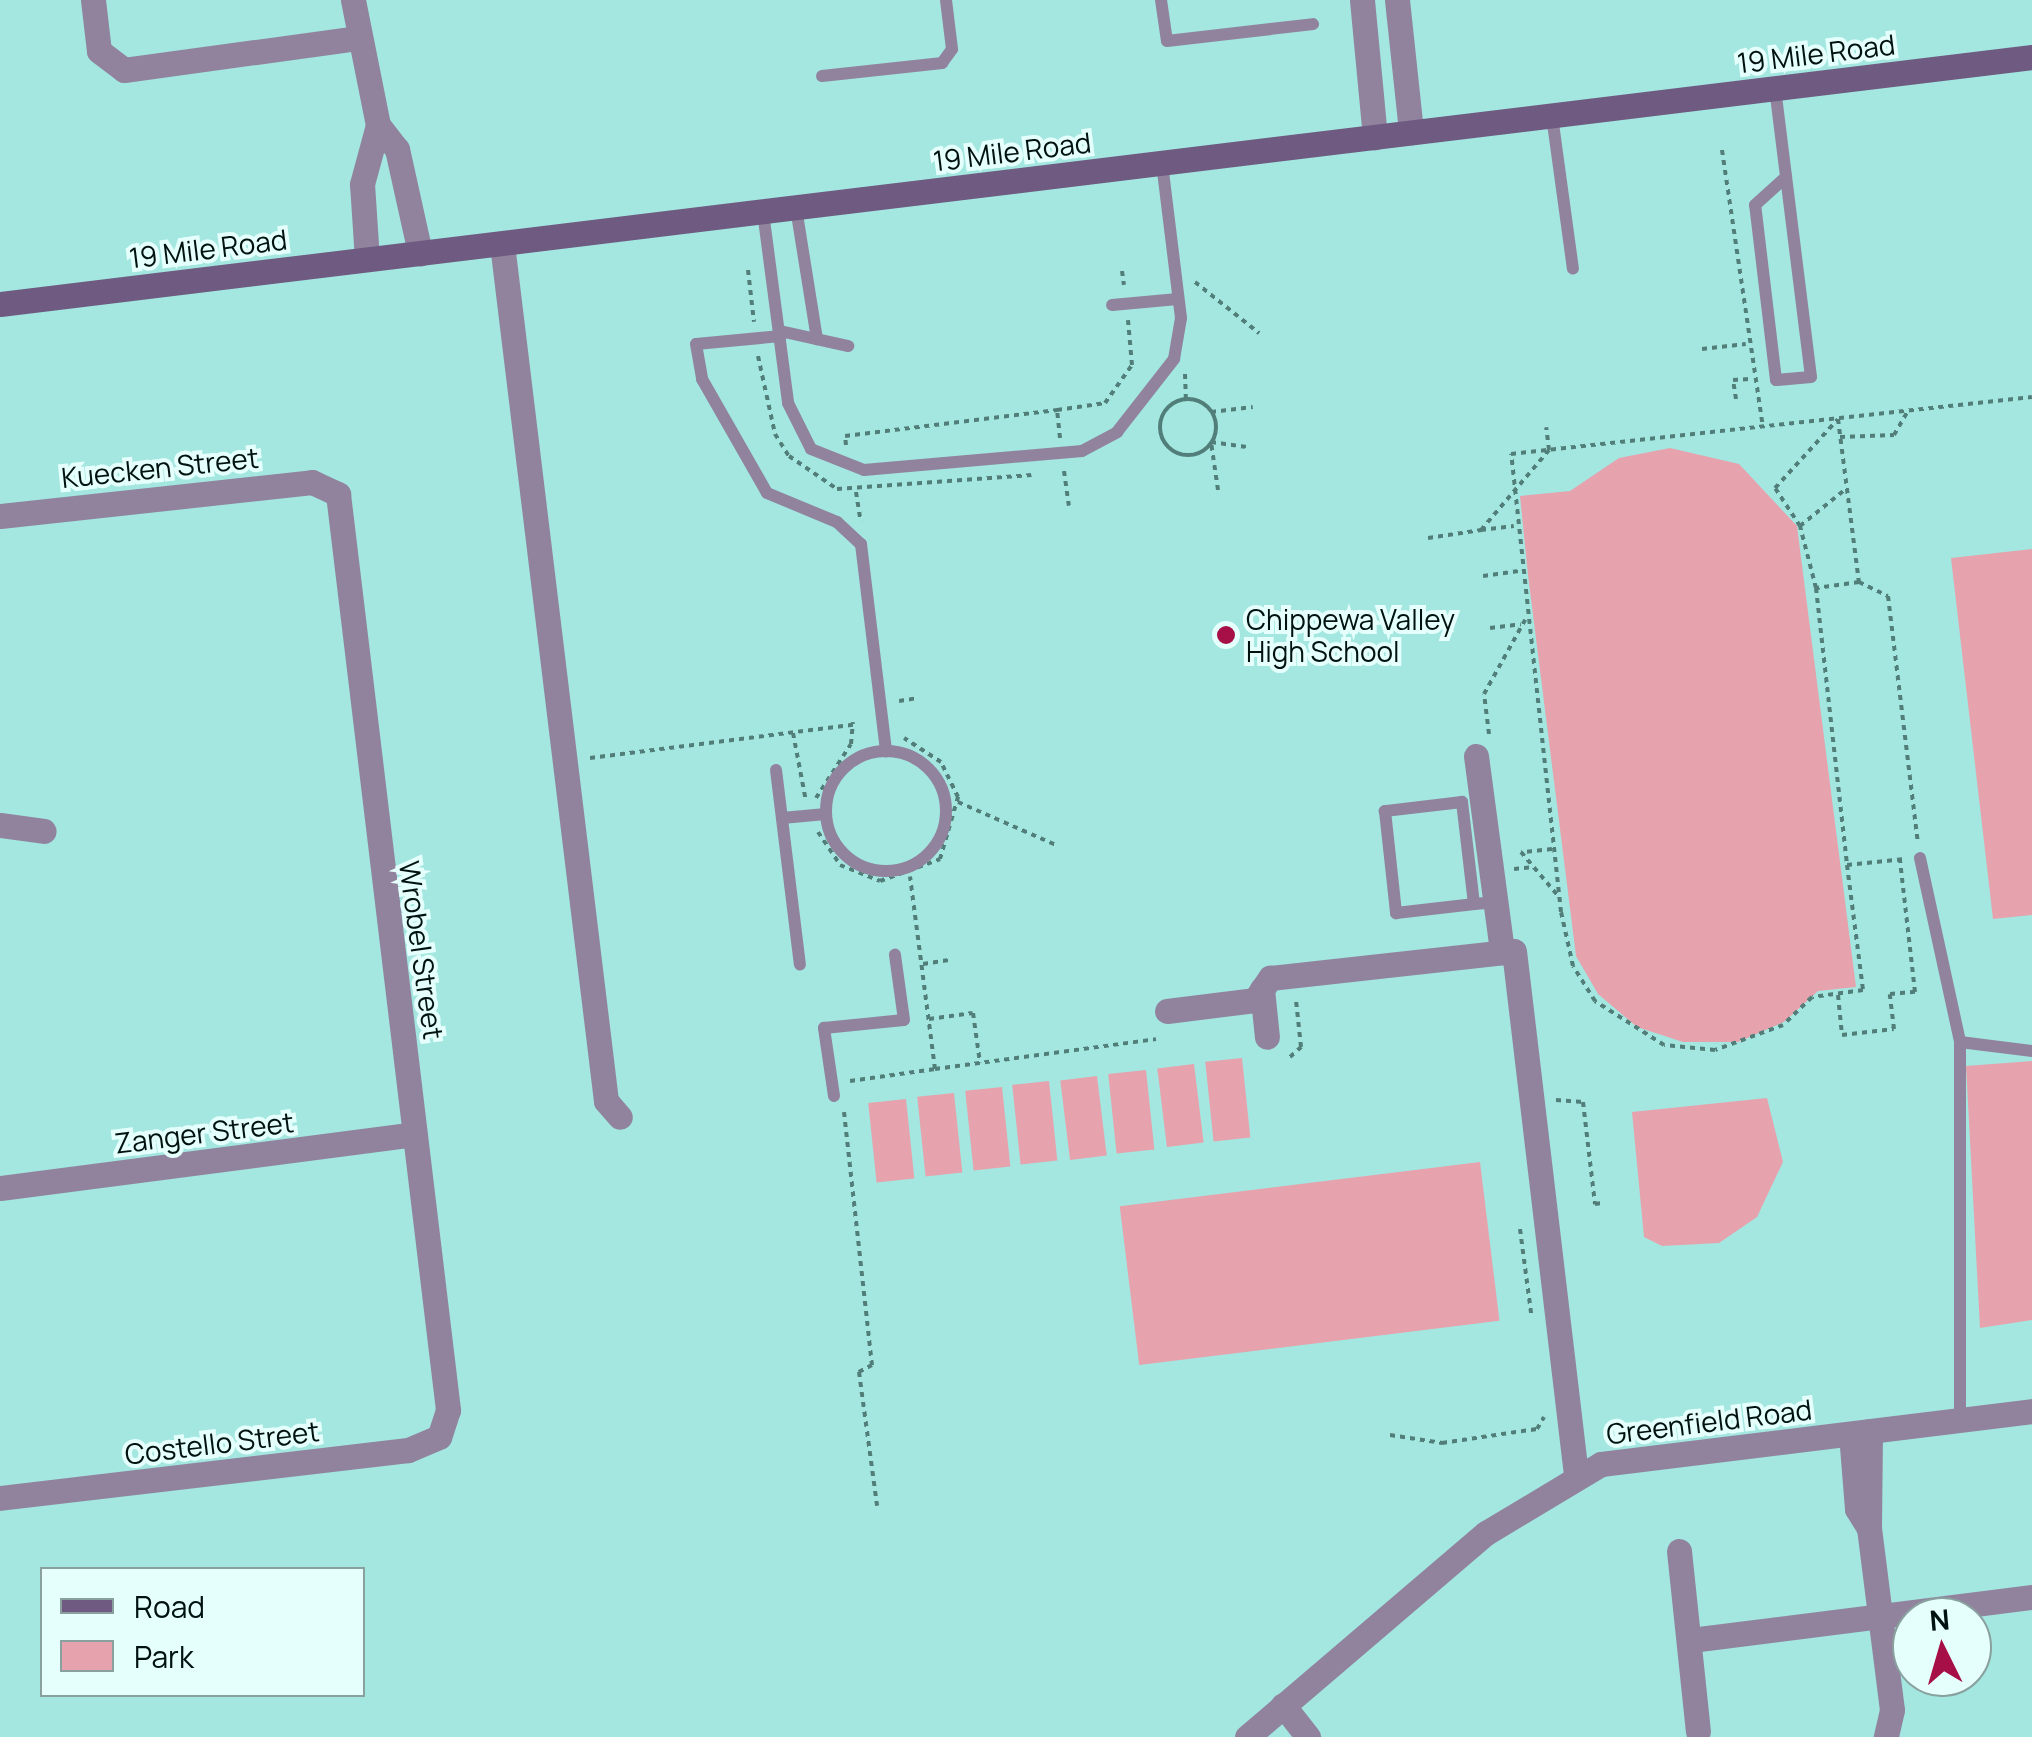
<!DOCTYPE html>
<style>
body{margin:0}
#map{position:relative;width:2032px;height:1737px;overflow:hidden;background:#a3e7e0;font-family:Manrope,sans-serif}
div>[style]{position:absolute}
.green>*{inset:0;background:#e6a3ae;transform-origin:0 0}
.path>*{height:4px;margin-top:-2px;transform-origin:0;background:repeating-linear-gradient(90deg,#527e79 0 5px,transparent 0 10px)}
.path>.ring{margin:-2px;padding:0;box-sizing:content-box;background:none;border:4px solid #527e79;border-radius:50%}
.lane>*{height:12px;margin:-6px;padding:0 6px;transform-origin:6px;border-radius:6px;background:#91839e}
.lane>.ring{margin:-6px;padding:0;box-sizing:content-box;background:none;border:12px solid #91839e;border-radius:50%}
.street>*{height:25px;margin:-12.5px;padding:0 12.5px;transform-origin:12.5px;border-radius:12.5px;background:#91839e}
.secondary>*{height:25px;margin:-12.5px;padding:0 12.5px;transform-origin:12.5px;border-radius:12.5px;background:#6f5a81}
.dots>*{width:28px;height:28px;translate:-50% -50%;box-sizing:border-box;border:5px solid #e5fffc;border-radius:50%}
span{translate:-50% -50%;white-space:nowrap;text-align:center;line-height:1.15;-webkit-text-stroke:8px #e5fffc;paint-order:stroke}
.street-label{font-size:28px;color:#001210}
.poi-label{font-size:28px;color:#001210}
.left{translate:0 -50%;text-align:left}
.legend{position:absolute;left:40px;top:1567px;width:325px;height:130px;box-sizing:border-box;background:#e5fffc;border:2px solid #89a09e;margin:0;padding:12px 18px;list-style:none;font-size:30px;color:#001210}
.legend li{display:flex;align-items:center;gap:20px;height:50px}
.legend b{width:50px;border:2px solid #89a09e}
.north{position:absolute;left:1892px;top:1597px;width:100px;height:100px;box-sizing:border-box;background:#e5fffc;border:2px solid #89a09e;border-radius:50%;rotate:355deg;font-size:28px;font-weight:700;line-height:40px;text-align:center;color:#001210}
.north::after{content:'';display:block;margin:auto;width:35px;height:45px;background:#a61046;clip-path:polygon(50% 0,100% 100%,50% 72%,0 100%)}
</style>
<div id="map">
<div class="green">
<i style="clip-path:polygon(1670px 448px,1739px 464px,1797px 526px,1856px 987px,1818px 991px,1784px 1022px,1738px 1042px,1683px 1042px,1637px 1027px,1598px 994px,1576px 956px,1528px 575px,1520px 496px,1570px 491px,1619px 458px)"></i>
<i style="clip-path:polygon(2032px 549px,2032px 915px,1993px 919px,1951px 558px)"></i>
<i style="left:1242px;top:1058px;width:80px;height:37px;rotate:84deg"></i>
<i style="clip-path:polygon(2032px 1061px,2032px 1320px,1980px 1328px,1966px 1066px)"></i>
<i style="left:1194px;top:1064px;width:79px;height:37px;rotate:83deg"></i>
<i style="left:1146px;top:1070px;width:80px;height:38px;rotate:84deg"></i>
<i style="left:1097px;top:1076px;width:80px;height:37px;rotate:83deg"></i>
<i style="left:1049px;top:1081px;width:80px;height:37px;rotate:84deg"></i>
<i style="left:1002px;top:1087px;width:80px;height:37px;rotate:84deg"></i>
<i style="left:954px;top:1093px;width:80px;height:37px;rotate:84deg"></i>
<i style="clip-path:polygon(1767px 1098px,1783px 1162px,1757px 1217px,1719px 1243px,1662px 1246px,1644px 1237px,1632px 1112px)"></i>
<i style="left:906px;top:1099px;width:80px;height:38px;rotate:84deg"></i>
<i style="left:1480px;top:1162px;width:160px;height:363px;rotate:83deg"></i>
</div>
<div class="path">
<i style="left:1722px;top:150px;width:280px;rotate:81.6deg"></i>
<i style="left:748px;top:270px;width:52px;rotate:83.4deg"></i>
<i style="left:1122px;top:271px;width:14px;rotate:82deg"></i>
<i style="left:1195px;top:282px;width:82px;rotate:38.6deg"></i>
<i style="left:1702px;top:349px;width:44px;rotate:-6.5deg"></i>
<i style="left:758px;top:356px;width:80px;rotate:77.7deg"></i>
<i style="left:775px;top:434px;width:26px;rotate:58deg"></i>
<i style="left:789px;top:456px;width:58px;rotate:34.5deg"></i>
<i style="left:837px;top:489px;width:195px;rotate:-4.1deg"></i>
<i style="left:1185px;top:374px;width:25px;rotate:88deg"></i>
<i style="left:1736px;top:399px;width:19px;rotate:-99deg"></i>
<i style="left:1733px;top:380px;width:17px;rotate:-3deg"></i>
<i class="ring" style="left:1160px;top:399px;width:52px;height:52px"></i>
<i style="left:1211px;top:412px;width:42px;rotate:-6.8deg"></i>
<i style="left:1838px;top:419px;width:164px;rotate:82.7deg"></i>
<i style="left:1859px;top:582px;width:32px;rotate:26deg"></i>
<i style="left:1888px;top:596px;width:249px;rotate:83.1deg"></i>
<i style="left:1840px;top:437px;width:54px;rotate:-2.1deg"></i>
<i style="left:1894px;top:435px;width:28px;rotate:-60deg"></i>
<i style="left:1060px;top:438px;width:28px;rotate:-96deg"></i>
<i style="left:1057px;top:410px;width:49px;rotate:-8.3deg"></i>
<i style="left:1105px;top:403px;width:47px;rotate:-54.6deg"></i>
<i style="left:1132px;top:365px;width:45px;rotate:-95.1deg"></i>
<i style="left:846px;top:445px;width:9px;rotate:-96deg"></i>
<i style="left:845px;top:436px;width:214px;rotate:-7deg"></i>
<i style="left:1064px;top:471px;width:35px;rotate:82deg"></i>
<i style="left:1218px;top:490px;width:49px;rotate:-98.3deg"></i>
<i style="left:1211px;top:442px;width:36px;rotate:8deg"></i>
<i style="left:856px;top:492px;width:30px;rotate:81deg"></i>
<i style="left:1800px;top:526px;width:60px;rotate:-39deg"></i>
<i style="left:1481px;top:530px;width:33px;rotate:-7deg"></i>
<i style="left:1428px;top:538px;width:54px;rotate:-8.6deg"></i>
<i style="left:1481px;top:530px;width:105px;rotate:-49.6deg"></i>
<i style="left:1549px;top:450px;width:23px;rotate:-97deg"></i>
<i style="left:1483px;top:576px;width:36px;rotate:-8deg"></i>
<i style="left:1859px;top:582px;width:43px;rotate:172.1deg"></i>
<i style="left:1816px;top:588px;width:279px;rotate:83.6deg"></i>
<i style="left:1847px;top:865px;width:58px;rotate:-5.9deg"></i>
<i style="left:1816px;top:588px;width:64px;rotate:-104.5deg"></i>
<i style="left:1800px;top:526px;width:45px;rotate:-123.3deg"></i>
<i style="left:1775px;top:488px;width:93px;rotate:-47.6deg"></i>
<i style="left:1490px;top:628px;width:31px;rotate:-7deg"></i>
<i style="left:899px;top:701px;width:20px;rotate:-9deg"></i>
<i style="left:793px;top:733px;width:69px;rotate:79.2deg"></i>
<i style="left:1489px;top:734px;width:40px;rotate:-97.1deg"></i>
<i style="left:1484px;top:694px;width:85px;rotate:-61deg"></i>
<i style="left:590px;top:758px;width:265px;rotate:-7.2deg"></i>
<i style="left:816px;top:798px;width:64px;rotate:-57.1deg"></i>
<i style="left:851px;top:744px;width:22px;rotate:-85deg"></i>
<i style="left:958px;top:802px;width:107px;rotate:23.7deg"></i>
<i style="left:818px;top:832px;width:40px;rotate:56deg"></i>
<i style="left:840px;top:865px;width:43px;rotate:21.8deg"></i>
<i style="left:880px;top:881px;width:64px;rotate:-20.1deg"></i>
<i style="left:940px;top:859px;width:65px;rotate:-73.8deg"></i>
<i style="left:958px;top:797px;width:39px;rotate:-116deg"></i>
<i style="left:941px;top:762px;width:44px;rotate:-147deg"></i>
<i style="left:1552px;top:849px;width:31px;rotate:174deg"></i>
<i style="left:1521px;top:852px;width:59px;rotate:49.8deg"></i>
<i style="left:1847px;top:865px;width:126px;rotate:82.7deg"></i>
<i style="left:1863px;top:990px;width:51px;rotate:172.2deg"></i>
<i style="left:1812px;top:997px;width:40px;rotate:136deg"></i>
<i style="left:1783px;top:1025px;width:72px;rotate:159.8deg"></i>
<i style="left:1715px;top:1050px;width:51px;rotate:-174.4deg"></i>
<i style="left:1664px;top:1045px;width:82px;rotate:-147.5deg"></i>
<i style="left:1595px;top:1001px;width:41px;rotate:-122.2deg"></i>
<i style="left:1573px;top:966px;width:55px;rotate:-102.5deg"></i>
<i style="left:1561px;top:912px;width:461px;rotate:-96.2deg"></i>
<i style="left:1511px;top:454px;width:524px;rotate:-6.24deg"></i>
<i style="left:1514px;top:869px;width:20px;rotate:-6deg"></i>
<i style="left:923px;top:964px;width:26px;rotate:-9deg"></i>
<i style="left:1838px;top:995px;width:40px;rotate:84.3deg"></i>
<i style="left:1842px;top:1035px;width:52px;rotate:-6.6deg"></i>
<i style="left:1894px;top:1029px;width:35px;rotate:-97deg"></i>
<i style="left:1890px;top:994px;width:25px;rotate:-5deg"></i>
<i style="left:1915px;top:992px;width:133px;rotate:-96.5deg"></i>
<i style="left:929px;top:1019px;width:44px;rotate:-7.8deg"></i>
<i style="left:973px;top:1013px;width:50px;rotate:82deg"></i>
<i style="left:1290px;top:1057px;width:15px;rotate:-42deg"></i>
<i style="left:1301px;top:1047px;width:47px;rotate:-96.1deg"></i>
<i style="left:935px;top:1069px;width:223px;rotate:-7.7deg"></i>
<i style="left:850px;top:1081px;width:86px;rotate:-8deg"></i>
<i style="left:935px;top:1069px;width:194px;rotate:-97.4deg"></i>
<i style="left:1556px;top:1100px;width:27px;rotate:4deg"></i>
<i style="left:1583px;top:1102px;width:103px;rotate:83.3deg"></i>
<i style="left:1595px;top:1204px;width:7px;rotate:-8deg"></i>
<i style="left:844px;top:1112px;width:255px;rotate:83.7deg"></i>
<i style="left:872px;top:1365px;width:15px;rotate:152deg"></i>
<i style="left:859px;top:1372px;width:135px;rotate:82.3deg"></i>
<i style="left:1520px;top:1229px;width:85px;rotate:82.5deg"></i>
<i style="left:1390px;top:1435px;width:53px;rotate:8.7deg"></i>
<i style="left:1442px;top:1443px;width:96px;rotate:-8.4deg"></i>
<i style="left:1537px;top:1429px;width:14px;rotate:-60deg"></i>
</div>
<div class="lane">
<i style="left:1161px;top:0;width:41px;rotate:81.7deg"></i>
<i style="left:1167px;top:41px;width:147px;rotate:-6.6deg"></i>
<i style="left:822px;top:76px;width:121px;rotate:-6.2deg"></i>
<i style="left:942px;top:63px;width:17px;rotate:-54deg"></i>
<i style="left:952px;top:49px;width:49px;rotate:-97deg"></i>
<i style="left:1775px;top:88px;width:291px;rotate:82.9deg"></i>
<i style="left:1811px;top:377px;width:35px;rotate:175deg"></i>
<i style="left:1776px;top:380px;width:176px;rotate:-96.8deg"></i>
<i style="left:1755px;top:205px;width:42px;rotate:-42.1deg"></i>
<i style="left:1552px;top:116px;width:154px;rotate:82.2deg"></i>
<i style="left:796px;top:208px;width:133px;rotate:80.9deg"></i>
<i style="left:763px;top:212px;width:193px;rotate:82.5deg"></i>
<i style="left:788px;top:403px;width:51px;rotate:63.4deg"></i>
<i style="left:811px;top:449px;width:57px;rotate:21.6deg"></i>
<i style="left:864px;top:470px;width:219px;rotate:-5deg"></i>
<i style="left:1082px;top:451px;width:40px;rotate:-28deg"></i>
<i style="left:1117px;top:432px;width:93px;rotate:-52deg"></i>
<i style="left:1174px;top:359px;width:42px;rotate:-80.3deg"></i>
<i style="left:1181px;top:318px;width:156px;rotate:-97deg"></i>
<i style="left:1112px;top:305px;width:66px;rotate:-5.2deg"></i>
<i style="left:780px;top:331px;width:70px;rotate:12.4deg"></i>
<i style="left:781px;top:336px;width:85px;rotate:174.6deg"></i>
<i style="left:696px;top:344px;width:36px;rotate:80deg"></i>
<i style="left:702px;top:379px;width:131px;rotate:60.3deg"></i>
<i style="left:767px;top:493px;width:76px;rotate:22.5deg"></i>
<i style="left:837px;top:522px;width:33px;rotate:43deg"></i>
<i style="left:861px;top:544px;width:209px;rotate:83.1deg"></i>
<i class="ring" style="left:826px;top:751px;width:108px;height:108px"></i>
<i style="left:776px;top:770px;width:196px;rotate:83deg"></i>
<i style="left:782px;top:818px;width:44px;rotate:-5.2deg"></i>
<i style="left:1920px;top:858px;width:188px;rotate:77.7deg"></i>
<i style="left:1960px;top:1042px;width:378px;rotate:90deg"></i>
<i style="left:1474px;top:904px;width:103px;rotate:-96.7deg"></i>
<i style="left:1462px;top:802px;width:78px;rotate:173.3deg"></i>
<i style="left:1385px;top:811px;width:103px;rotate:83.8deg"></i>
<i style="left:1396px;top:913px;width:79px;rotate:-6.6deg"></i>
<i style="left:1474px;top:904px;width:21px;rotate:-5deg"></i>
<i style="left:1960px;top:1042px;width:73px;rotate:7.1deg"></i>
<i style="left:834px;top:1096px;width:69px;rotate:-98.4deg"></i>
<i style="left:824px;top:1028px;width:80px;rotate:-5.7deg"></i>
<i style="left:904px;top:1020px;width:66px;rotate:-97.9deg"></i>
</div>
<div class="street">
<i style="left:93px;top:0;width:51px;rotate:83.3deg"></i>
<i style="left:99px;top:51px;width:31px;rotate:37deg"></i>
<i style="left:124px;top:70px;width:235px;rotate:-7.8deg"></i>
<i style="left:353px;top:0;width:127px;rotate:78.7deg"></i>
<i style="left:1362px;top:0;width:138px;rotate:84.6deg"></i>
<i style="left:1397px;top:0;width:133px;rotate:83.9deg"></i>
<i style="left:502px;top:244px;width:863px;rotate:83.08deg"></i>
<i style="left:606px;top:1101px;width:21px;rotate:49deg"></i>
<i style="left:367px;top:259px;width:75px;rotate:-93.8deg"></i>
<i style="left:362px;top:184px;width:61px;rotate:-74.8deg"></i>
<i style="left:378px;top:125px;width:31px;rotate:52deg"></i>
<i style="left:397px;top:149px;width:107px;rotate:77.5deg"></i>
<i style="left:0;top:516px;width:314px;rotate:-6.2deg"></i>
<i style="left:312px;top:482px;width:29px;rotate:25deg"></i>
<i style="left:338px;top:494px;width:923px;rotate:83.15deg"></i>
<i style="left:448px;top:1410px;width:28px;rotate:108deg"></i>
<i style="left:439px;top:1437px;width:34px;rotate:157deg"></i>
<i style="left:408px;top:1450px;width:411px;rotate:173.3deg"></i>
<i style="left:1476px;top:756px;width:198px;rotate:82.4deg"></i>
<i style="left:0;top:825px;width:44px;rotate:7.8deg"></i>
<i style="left:1262px;top:989px;width:48px;rotate:84.1deg"></i>
<i style="left:1167px;top:1011px;width:89px;rotate:-7.1deg"></i>
<i style="left:1255px;top:1000px;width:27px;rotate:-56deg"></i>
<i style="left:1270px;top:978px;width:245px;rotate:-6.3deg"></i>
<i style="left:1514px;top:951px;width:528px;rotate:83.25deg"></i>
<i style="left:0;top:1188px;width:418px;rotate:-7.4deg"></i>
<i style="left:1851px;top:1434px;width:75px;rotate:85.4deg"></i>
<i style="left:1857px;top:1509px;width:22px;rotate:58deg"></i>
<i style="left:1869px;top:1528px;width:97px;rotate:-89.4deg"></i>
<i style="left:1869px;top:1528px;width:183px;rotate:82.8deg"></i>
<i style="left:1892px;top:1710px;width:28px;rotate:103deg"></i>
<i style="left:1679px;top:1551px;width:181px;rotate:84deg"></i>
<i style="left:1691px;top:1640px;width:344px;rotate:-7.2deg"></i>
<i style="left:1283px;top:1705px;width:41px;rotate:52deg"></i>
<i style="left:1247px;top:1737px;width:314px;rotate:-40.5deg"></i>
<i style="left:1486px;top:1533px;width:134px;rotate:-31deg"></i>
<i style="left:1601px;top:1464px;width:434px;rotate:-7deg"></i>
</div>
<div class="secondary">
<i style="left:0;top:304px;width:2047px;rotate:-6.93deg"></i>
</div>
<div class="dots">
<i style="left:1226px;top:635px;background:#a61046"></i>
</div>
<div class="street-label">
<span style="left:1816px;top:53px;rotate:-7deg">19 Mile Road</span>
<span style="left:1012px;top:151px;rotate:-7deg">19 Mile Road</span>
<span style="left:208px;top:248px;rotate:-7deg">19 Mile Road</span>
<span style="left:160px;top:467px;rotate:-6deg">Kuecken Street</span>
<span style="left:422px;top:950px;rotate:82deg">Wrobel Street</span>
<span style="left:204px;top:1132px;rotate:-7deg">Zanger Street</span>
<span style="left:1709px;top:1421px;rotate:-7deg">Greenfield Road</span>
<span style="left:222px;top:1442px;rotate:-7deg">Costello Street</span>
</div>
<div class="poi-label">
<span class="left" style="left:1246px;top:635px">Chippewa Valley<br>High School</span>
</div>
<ul class="legend">
<li><b style="height:12px;background:#6f5a81"></b>Road</li>
<li><b style="height:28px;background:#e6a3ae"></b>Park</li>
</ul>
<div class="north">N</div>
</div>
